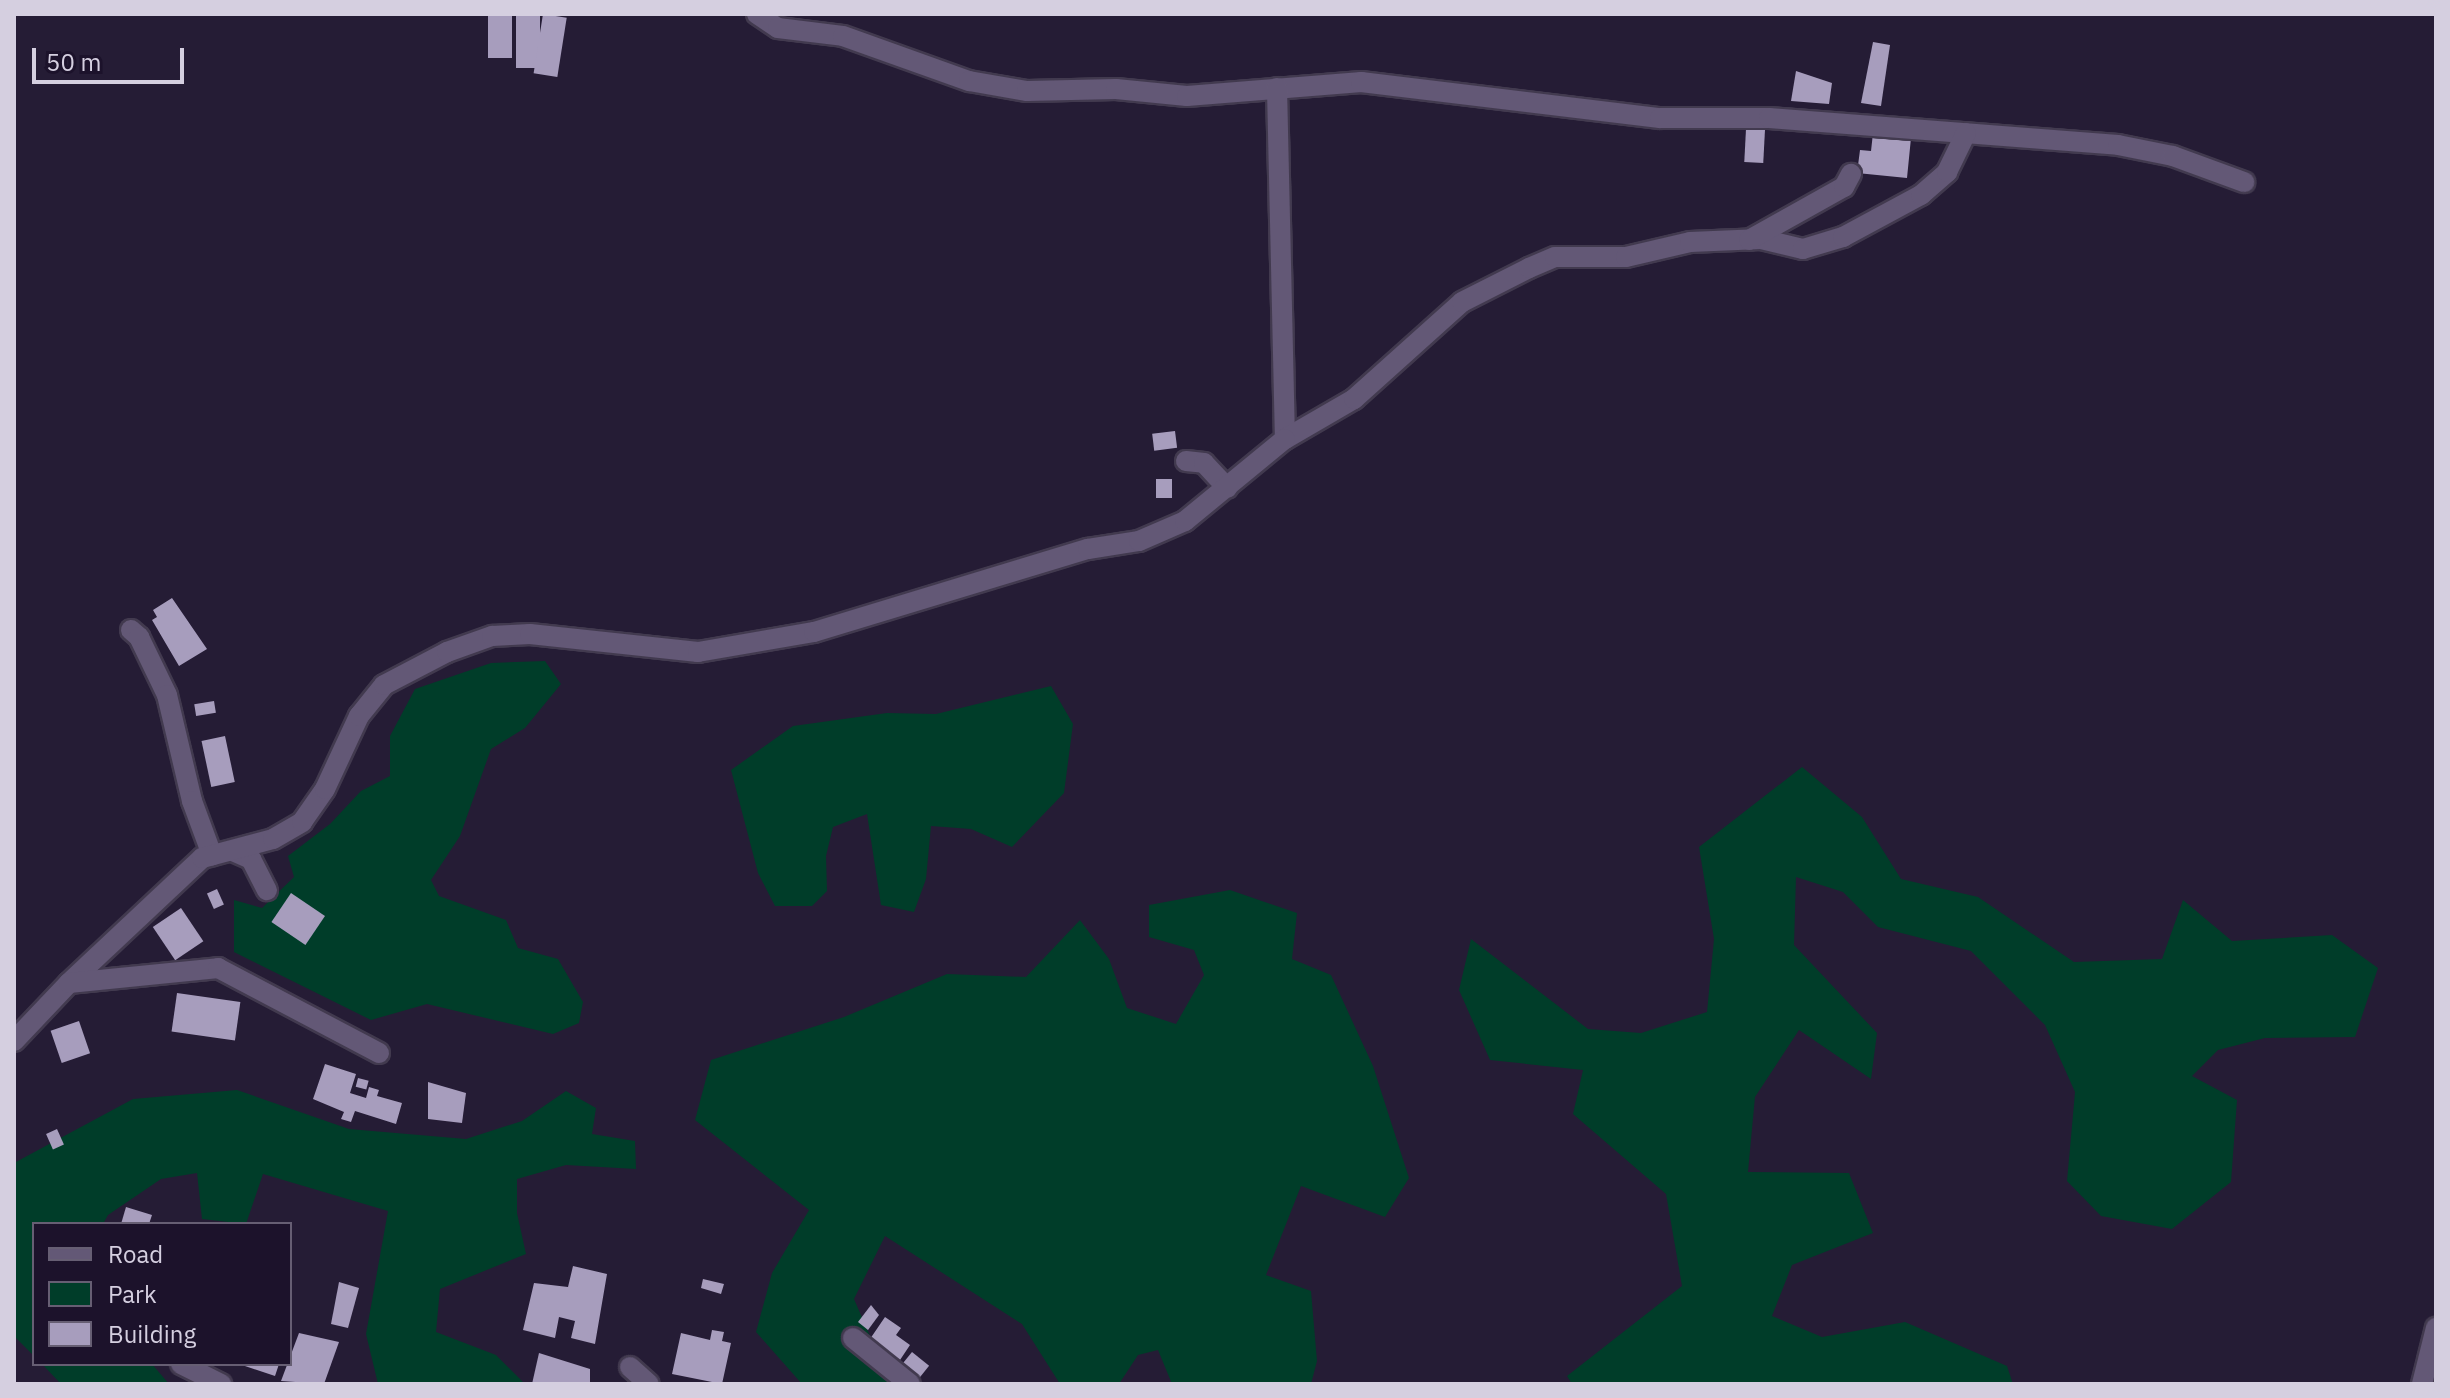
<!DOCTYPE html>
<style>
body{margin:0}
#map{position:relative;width:2450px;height:1398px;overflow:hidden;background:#251c35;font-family:"IBM Plex Sans",sans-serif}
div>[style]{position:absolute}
.green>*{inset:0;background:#003d29}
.building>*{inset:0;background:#a79dbd;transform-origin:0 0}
.roads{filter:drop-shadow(2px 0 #423a4f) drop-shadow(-2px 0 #423a4f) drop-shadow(0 2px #423a4f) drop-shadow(0 -2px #423a4f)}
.minor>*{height:20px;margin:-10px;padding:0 10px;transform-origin:10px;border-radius:10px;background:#635876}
span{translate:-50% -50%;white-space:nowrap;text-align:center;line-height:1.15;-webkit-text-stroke:8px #1c122b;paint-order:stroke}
.frame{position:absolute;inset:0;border:16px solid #d5cfe0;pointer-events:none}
.legend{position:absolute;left:32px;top:1222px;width:260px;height:144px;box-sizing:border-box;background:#1c122b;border:2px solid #665e73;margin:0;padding:10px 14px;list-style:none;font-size:24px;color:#d5cfe0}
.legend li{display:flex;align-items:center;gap:16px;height:40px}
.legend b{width:40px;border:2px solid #665e73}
.scale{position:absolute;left:32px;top:48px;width:152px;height:36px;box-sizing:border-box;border:4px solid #d5cfe0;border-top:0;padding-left:10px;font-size:24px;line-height:28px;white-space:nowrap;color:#d5cfe0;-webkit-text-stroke:6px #1c122b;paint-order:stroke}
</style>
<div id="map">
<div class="green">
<i style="clip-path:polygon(545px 661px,561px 684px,525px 728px,491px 749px,460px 836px,431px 880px,439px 896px,506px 920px,518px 948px,558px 959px,583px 1002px,579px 1023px,553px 1034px,427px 1004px,371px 1020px,234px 952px,234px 900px,262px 908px,294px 877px,288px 856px,330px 824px,361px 791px,390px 776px,390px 736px,415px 689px,491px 663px)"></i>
<i style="clip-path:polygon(1051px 686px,1073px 724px,1064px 793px,1012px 847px,971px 829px,931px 826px,926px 879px,914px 912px,881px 905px,867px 814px,833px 827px,826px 856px,827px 891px,812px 906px,775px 906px,758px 873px,731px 770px,793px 726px,887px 713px,936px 714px)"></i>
<i style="clip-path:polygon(1802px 767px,1862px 817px,1901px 879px,1978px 897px,2074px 962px,2162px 959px,2183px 900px,2232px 941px,2332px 935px,2378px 968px,2355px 1037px,2265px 1038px,2218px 1050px,2192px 1076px,2237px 1100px,2231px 1182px,2172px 1229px,2101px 1216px,2067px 1181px,2075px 1092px,2045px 1025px,1971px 951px,1878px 927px,1843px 892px,1796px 877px,1794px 945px,1877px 1033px,1871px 1079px,1799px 1030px,1755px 1097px,1748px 1172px,1849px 1173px,1873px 1233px,1792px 1265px,1772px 1316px,1822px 1337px,1905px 1322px,2007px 1366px,2013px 1384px,1572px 1384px,1567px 1376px,1682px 1286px,1666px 1194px,1573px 1114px,1583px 1070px,1490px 1060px,1459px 990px,1471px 939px,1588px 1029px,1641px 1033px,1707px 1012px,1714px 939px,1699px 847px)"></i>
<i style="clip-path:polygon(1230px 890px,1297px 913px,1292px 959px,1331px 975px,1373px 1066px,1409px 1178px,1385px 1217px,1301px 1186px,1266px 1275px,1311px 1291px,1317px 1361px,1311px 1384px,1172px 1384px,1158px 1350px,1138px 1355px,1119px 1384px,1060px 1384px,1022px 1324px,885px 1236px,854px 1299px,891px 1384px,802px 1384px,756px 1332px,772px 1273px,809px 1210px,695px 1120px,711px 1060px,844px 1017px,947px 974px,1026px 977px,1080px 920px,1109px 959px,1127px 1008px,1176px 1024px,1204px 975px,1194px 950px,1149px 937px,1149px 905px)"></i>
<i style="clip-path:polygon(237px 1090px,349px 1129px,466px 1139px,522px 1121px,566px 1091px,596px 1108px,592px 1134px,635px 1141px,636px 1169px,566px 1165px,517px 1179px,517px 1213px,526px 1254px,440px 1289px,436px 1332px,496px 1355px,525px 1384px,378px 1384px,366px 1334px,388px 1211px,263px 1174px,246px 1224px,202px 1219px,197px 1173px,161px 1179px,108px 1215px,103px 1224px,34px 1224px,34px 1356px,14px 1336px,14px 1163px,133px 1099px)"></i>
<i style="clip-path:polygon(42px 1364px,152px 1364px,169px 1384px,61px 1384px)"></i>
</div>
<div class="building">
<i style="left:488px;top:14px;width:24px;height:44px"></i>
<i style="left:516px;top:14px;width:24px;height:54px"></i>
<i style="left:543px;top:14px;width:24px;height:60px;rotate:9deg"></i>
<i style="clip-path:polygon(1873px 42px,1890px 45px,1881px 106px,1861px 103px)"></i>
<i style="clip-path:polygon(1796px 71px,1832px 83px,1829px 104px,1791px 101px)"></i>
<i style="left:1746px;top:129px;width:19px;height:33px;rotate:3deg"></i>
<i style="clip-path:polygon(1873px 133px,1911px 138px,1907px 178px,1857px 173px,1860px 150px,1871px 151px)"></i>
<i style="left:1175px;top:431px;width:17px;height:23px;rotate:83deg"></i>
<i style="left:1172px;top:479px;width:19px;height:16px;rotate:90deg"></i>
<i style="clip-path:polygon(172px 598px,207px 649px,179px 666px,152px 620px,157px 617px,153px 610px)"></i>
<i style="left:214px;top:701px;width:12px;height:20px;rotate:81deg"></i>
<i style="left:225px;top:736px;width:47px;height:24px;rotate:78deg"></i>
<i style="left:217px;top:889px;width:17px;height:11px;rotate:66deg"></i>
<i style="left:291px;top:893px;width:41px;height:35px;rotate:34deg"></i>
<i style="left:181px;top:908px;width:40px;height:34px;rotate:56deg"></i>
<i style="left:177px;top:993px;width:64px;height:39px;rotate:8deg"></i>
<i style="left:79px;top:1021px;width:34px;height:30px;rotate:71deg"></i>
<i style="clip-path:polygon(325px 1064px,356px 1074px,350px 1093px,366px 1098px,369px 1087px,379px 1090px,377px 1096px,402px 1103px,396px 1124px,355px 1111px,351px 1122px,341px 1119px,344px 1112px,313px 1099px)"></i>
<i style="left:358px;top:1078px;width:11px;height:9px;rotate:15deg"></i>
<i style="clip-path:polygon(428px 1082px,466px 1093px,462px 1123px,428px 1119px)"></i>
<i style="left:57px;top:1129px;width:17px;height:12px;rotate:66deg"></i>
<i style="clip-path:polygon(126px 1207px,152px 1215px,149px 1224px,121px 1224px)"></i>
<i style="clip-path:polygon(573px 1266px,607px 1274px,595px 1344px,571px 1338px,575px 1321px,559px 1317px,555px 1338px,523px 1330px,534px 1283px,568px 1287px)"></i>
<i style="clip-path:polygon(703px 1279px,724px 1284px,721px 1294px,701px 1288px)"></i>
<i style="clip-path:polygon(339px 1282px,359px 1288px,348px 1328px,331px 1324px)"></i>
<i style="clip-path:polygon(871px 1305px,879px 1315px,868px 1330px,858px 1322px)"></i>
<i style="clip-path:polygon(885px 1317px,901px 1328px,896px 1335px,910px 1345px,900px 1360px,870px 1339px)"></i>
<i style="clip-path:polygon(712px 1330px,724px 1332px,722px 1341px,731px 1343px,722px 1384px,672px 1374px,681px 1333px,710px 1340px)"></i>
<i style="clip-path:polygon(299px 1333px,339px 1342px,324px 1384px,281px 1381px)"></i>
<i style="left:912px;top:1352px;width:22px;height:20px;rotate:39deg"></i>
<i style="clip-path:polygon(539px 1353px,590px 1369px,590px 1384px,532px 1384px)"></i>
<i style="clip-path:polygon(239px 1364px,279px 1364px,275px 1376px)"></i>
</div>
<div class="roads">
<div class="minor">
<i style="left:757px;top:14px;width:25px;rotate:34deg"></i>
<i style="left:778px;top:28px;width:65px;rotate:7deg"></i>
<i style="left:843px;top:36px;width:134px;rotate:19.7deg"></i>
<i style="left:969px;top:81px;width:59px;rotate:9.8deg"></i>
<i style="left:1027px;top:91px;width:89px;rotate:-1.3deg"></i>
<i style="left:1116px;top:89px;width:71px;rotate:5.6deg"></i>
<i style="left:1187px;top:96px;width:175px;rotate:-4.6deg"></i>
<i style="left:1361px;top:82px;width:301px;rotate:6.9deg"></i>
<i style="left:1660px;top:118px;width:109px"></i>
<i style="left:1769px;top:118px;width:350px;rotate:4.4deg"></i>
<i style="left:2118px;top:145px;width:56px;rotate:11.3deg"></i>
<i style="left:2173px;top:156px;width:76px;rotate:20.1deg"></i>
<i style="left:1277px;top:88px;width:351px;rotate:88.7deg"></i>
<i style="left:1285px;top:439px;width:80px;rotate:-30.1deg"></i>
<i style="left:1354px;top:399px;width:145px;rotate:-41.9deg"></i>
<i style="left:1462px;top:302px;width:75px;rotate:-26.9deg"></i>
<i style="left:1529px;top:268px;width:28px;rotate:-23deg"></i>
<i style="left:1555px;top:257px;width:71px"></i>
<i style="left:1626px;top:257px;width:66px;rotate:-13.2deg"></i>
<i style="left:1690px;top:242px;width:71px;rotate:-2.4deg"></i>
<i style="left:1761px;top:239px;width:43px;rotate:13.4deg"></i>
<i style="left:1803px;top:249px;width:42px;rotate:-16.7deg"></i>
<i style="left:1843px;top:237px;width:89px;rotate:-28.3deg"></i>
<i style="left:1921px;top:195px;width:35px;rotate:-41deg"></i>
<i style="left:1947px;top:172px;width:43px;rotate:-64deg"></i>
<i style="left:1749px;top:240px;width:109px;rotate:-29.2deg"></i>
<i style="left:1844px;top:187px;width:15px;rotate:-62deg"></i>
<i style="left:1186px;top:461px;width:18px;rotate:6deg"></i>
<i style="left:1204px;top:463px;width:34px;rotate:47deg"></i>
<i style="left:131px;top:630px;width:11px;rotate:41deg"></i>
<i style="left:139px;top:637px;width:64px;rotate:64.2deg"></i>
<i style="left:167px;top:695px;width:109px;rotate:76.7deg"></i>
<i style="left:192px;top:801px;width:58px;rotate:69.7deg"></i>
<i style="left:233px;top:851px;width:20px;rotate:24deg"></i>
<i style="left:251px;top:859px;width:35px;rotate:63deg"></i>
<i style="left:69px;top:983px;width:183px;rotate:-43.2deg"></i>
<i style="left:202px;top:858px;width:73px;rotate:-15deg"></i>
<i style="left:273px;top:839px;width:34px;rotate:-30deg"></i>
<i style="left:302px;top:822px;width:40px;rotate:-55.1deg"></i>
<i style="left:325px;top:789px;width:81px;rotate:-65deg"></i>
<i style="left:359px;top:716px;width:40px;rotate:-51deg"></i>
<i style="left:384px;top:685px;width:71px;rotate:-27.6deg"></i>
<i style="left:447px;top:652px;width:48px;rotate:-19.6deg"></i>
<i style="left:492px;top:636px;width:38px;rotate:-3deg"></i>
<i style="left:530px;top:634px;width:169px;rotate:6.1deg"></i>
<i style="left:698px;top:652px;width:118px;rotate:-9.8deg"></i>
<i style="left:814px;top:632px;width:286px;rotate:-16.9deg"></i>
<i style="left:1088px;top:549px;width:52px;rotate:-8.9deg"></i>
<i style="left:1139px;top:541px;width:50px;rotate:-23.5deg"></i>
<i style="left:1185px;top:521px;width:129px;rotate:-39.4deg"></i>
<i style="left:14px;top:1041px;width:80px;rotate:-46.5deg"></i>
<i style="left:69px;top:983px;width:150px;rotate:-5.7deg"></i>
<i style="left:218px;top:968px;width:182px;rotate:27.8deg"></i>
<i style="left:853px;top:1338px;width:73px;rotate:38.9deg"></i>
<i style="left:181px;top:1364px;width:45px;rotate:26.6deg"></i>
<i style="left:630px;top:1367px;width:25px;rotate:42deg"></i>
<i style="left:2422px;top:1384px;width:58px;rotate:-76deg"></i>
</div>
</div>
<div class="frame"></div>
<ul class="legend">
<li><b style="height:10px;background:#635876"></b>Road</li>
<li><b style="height:22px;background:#003d29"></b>Park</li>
<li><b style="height:22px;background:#a79dbd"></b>Building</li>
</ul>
<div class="scale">50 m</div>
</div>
